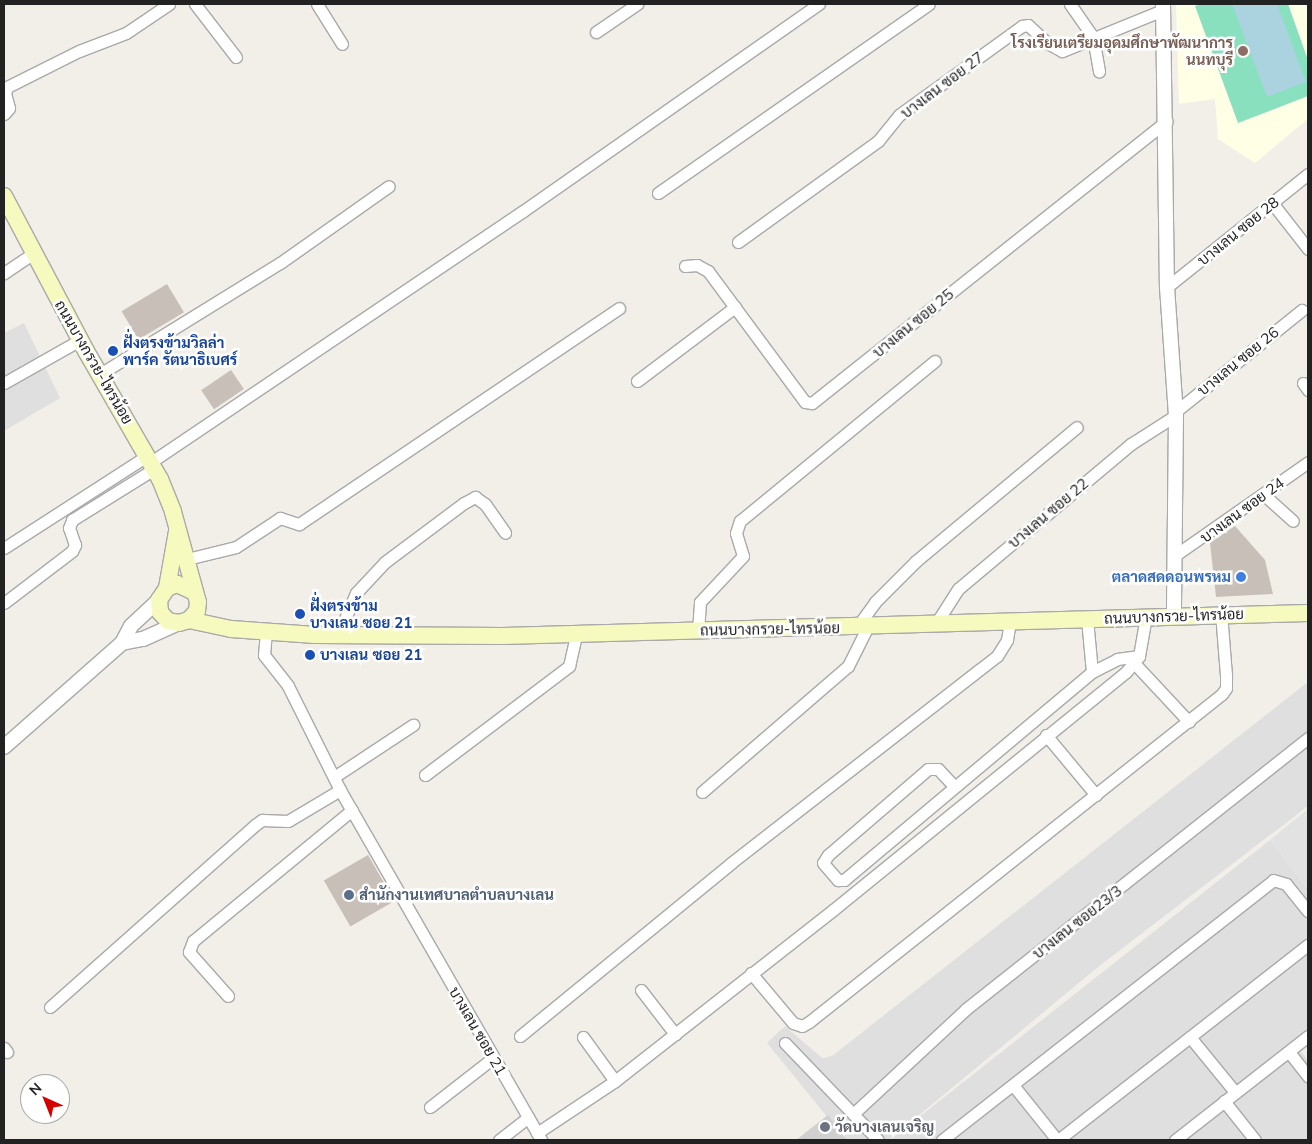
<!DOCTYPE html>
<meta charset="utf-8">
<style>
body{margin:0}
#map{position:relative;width:1312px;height:1144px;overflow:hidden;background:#f2efe9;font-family:Mulish,Sarabun,sans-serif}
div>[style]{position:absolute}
.residential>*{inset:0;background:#e0dfdf}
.education>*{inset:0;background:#ffffe5}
.religious>*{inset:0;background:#d0d0d0}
.pitch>*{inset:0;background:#88e0be}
.parking>*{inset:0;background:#e2e2e2}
.water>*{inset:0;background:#aad3df}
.building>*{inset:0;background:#c7bfb8;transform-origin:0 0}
.roads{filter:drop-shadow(1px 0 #a9a9a9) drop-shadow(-1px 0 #a9a9a9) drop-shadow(0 1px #a9a9a9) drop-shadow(0 -1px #a9a9a9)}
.minor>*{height:11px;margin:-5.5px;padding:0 5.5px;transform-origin:5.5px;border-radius:5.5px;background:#fff}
.tertiary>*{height:14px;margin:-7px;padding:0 7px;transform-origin:7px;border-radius:7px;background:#fff}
.secondary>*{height:16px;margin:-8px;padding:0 8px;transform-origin:8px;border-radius:8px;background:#f7fabf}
.dots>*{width:14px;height:14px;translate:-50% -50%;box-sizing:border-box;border:2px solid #fff;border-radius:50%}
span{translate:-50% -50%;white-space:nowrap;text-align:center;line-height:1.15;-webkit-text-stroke:5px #fff;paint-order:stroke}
.education-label{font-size:15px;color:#785e54;font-weight:700}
.right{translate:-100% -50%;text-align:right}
.street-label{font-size:15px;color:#222}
.transit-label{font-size:15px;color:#164399;font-weight:700}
.left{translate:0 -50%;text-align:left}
.shop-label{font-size:15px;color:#366cbe;font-weight:700}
.service-label{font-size:15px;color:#4e5e75;font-weight:700}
.worship-label{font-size:15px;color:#5b616d;font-weight:700}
.frame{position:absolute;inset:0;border:5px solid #222;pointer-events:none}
.north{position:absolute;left:20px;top:1074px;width:50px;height:50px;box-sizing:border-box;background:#fff;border:1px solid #a7a7a7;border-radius:50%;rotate:316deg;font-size:14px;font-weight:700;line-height:20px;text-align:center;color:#222}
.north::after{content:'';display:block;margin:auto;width:18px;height:22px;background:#d40000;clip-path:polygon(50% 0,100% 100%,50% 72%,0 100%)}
</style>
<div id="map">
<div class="residential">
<i style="clip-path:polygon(24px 323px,60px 398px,4px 431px,4px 333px)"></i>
<i style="clip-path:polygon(1308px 682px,1308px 806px,1098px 967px,889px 1140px,846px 1140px,767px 1043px,785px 1026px,822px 1058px,832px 1056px)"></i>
<i style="clip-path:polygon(1270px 840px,1308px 889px,1308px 1046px,1301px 1051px,1308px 1061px,1308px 1140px,890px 1140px)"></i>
</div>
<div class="education">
<i style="clip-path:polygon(1176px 4px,1308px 4px,1308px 119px,1255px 163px,1218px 139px,1215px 99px,1179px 104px)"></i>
</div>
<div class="religious">
<i style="clip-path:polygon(828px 1115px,847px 1140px,796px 1140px)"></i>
</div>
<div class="pitch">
<i style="clip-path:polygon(1201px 4px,1288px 4px,1308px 60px,1308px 96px,1238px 123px,1195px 6px)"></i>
</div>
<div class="parking">
<i style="clip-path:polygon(1308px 809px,1308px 889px,1270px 840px)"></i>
</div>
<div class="water">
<i style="clip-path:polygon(1232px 4px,1277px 4px,1306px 82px,1267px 97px)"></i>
</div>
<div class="building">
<i style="left:167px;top:284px;width:33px;height:53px;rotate:59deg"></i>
<i style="left:231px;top:370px;width:23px;height:36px;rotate:56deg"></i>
<i style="clip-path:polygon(1235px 526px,1265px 560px,1273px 594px,1216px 597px,1210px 543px)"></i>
<i style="left:368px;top:855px;width:53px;height:51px;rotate:60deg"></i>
</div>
<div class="roads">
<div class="minor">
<i style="left:195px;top:4px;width:67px;rotate:52.3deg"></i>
<i style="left:317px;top:4px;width:47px;rotate:58deg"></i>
<i style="left:1070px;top:4px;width:40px;rotate:55.1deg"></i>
<i style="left:1093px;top:37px;width:35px;rotate:80deg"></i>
<i style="left:596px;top:32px;width:50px;rotate:-34.3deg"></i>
<i style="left:4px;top:114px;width:8px;rotate:-50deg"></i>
<i style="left:9px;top:108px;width:16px;rotate:-105deg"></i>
<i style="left:5px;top:93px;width:6px;rotate:-72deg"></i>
<i style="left:7px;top:87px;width:80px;rotate:-26.6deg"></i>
<i style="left:79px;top:51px;width:50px;rotate:-21deg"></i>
<i style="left:126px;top:33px;width:52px;rotate:-34deg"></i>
<i style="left:658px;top:193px;width:330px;rotate:-34.9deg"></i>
<i style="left:1273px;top:204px;width:57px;rotate:52.1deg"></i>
<i style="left:738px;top:242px;width:173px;rotate:-35.8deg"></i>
<i style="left:878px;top:141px;width:33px;rotate:-51deg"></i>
<i style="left:899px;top:115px;width:152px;rotate:-35.9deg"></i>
<i style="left:1022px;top:26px;width:6px;rotate:-9deg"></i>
<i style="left:1028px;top:25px;width:26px;rotate:43deg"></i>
<i style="left:1047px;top:43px;width:17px;rotate:28deg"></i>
<i style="left:1062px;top:51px;width:109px;rotate:-22.1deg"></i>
<i style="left:685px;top:266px;width:12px;rotate:-5deg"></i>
<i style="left:697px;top:265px;width:13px;rotate:29deg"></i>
<i style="left:708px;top:271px;width:163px;rotate:53.5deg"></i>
<i style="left:805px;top:402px;width:7px;rotate:8deg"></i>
<i style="left:812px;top:403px;width:453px;rotate:-38.5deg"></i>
<i style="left:4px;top:273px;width:36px;rotate:-34deg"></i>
<i style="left:1167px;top:287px;width:181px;rotate:-38.7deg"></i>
<i style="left:100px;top:374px;width:211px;rotate:-31.7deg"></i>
<i style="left:280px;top:263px;width:133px;rotate:-35.2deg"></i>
<i style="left:637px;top:381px;width:123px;rotate:-37.1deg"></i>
<i style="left:4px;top:383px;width:87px;rotate:-29.5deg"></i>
<i style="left:1303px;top:383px;width:9px;rotate:54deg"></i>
<i style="left:1175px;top:412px;width:163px;rotate:-38.8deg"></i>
<i style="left:151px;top:462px;width:449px;rotate:-34deg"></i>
<i style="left:523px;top:211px;width:361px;rotate:-35deg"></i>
<i style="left:1263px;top:494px;width:40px;rotate:42deg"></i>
<i style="left:4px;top:548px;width:170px;rotate:-32.8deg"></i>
<i style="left:1174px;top:556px;width:164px;rotate:-35deg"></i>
<i style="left:187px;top:559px;width:50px;rotate:-13.8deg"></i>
<i style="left:236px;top:547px;width:53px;rotate:-33.4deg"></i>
<i style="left:280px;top:518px;width:20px;rotate:18deg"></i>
<i style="left:299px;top:524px;width:386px;rotate:-34deg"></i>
<i style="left:4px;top:603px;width:86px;rotate:-37.4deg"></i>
<i style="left:72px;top:551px;width:7px;rotate:-63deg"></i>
<i style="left:75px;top:545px;width:18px;rotate:-109deg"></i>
<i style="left:69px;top:528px;width:9px;rotate:-69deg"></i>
<i style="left:72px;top:520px;width:97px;rotate:-31.9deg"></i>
<i style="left:1087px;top:619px;width:53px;rotate:84.6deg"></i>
<i style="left:935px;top:625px;width:43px;rotate:-57.4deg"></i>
<i style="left:958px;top:589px;width:226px;rotate:-40deg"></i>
<i style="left:1131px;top:444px;width:54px;rotate:-32.8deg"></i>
<i style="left:857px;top:627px;width:31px;rotate:-54deg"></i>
<i style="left:875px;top:602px;width:58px;rotate:-45deg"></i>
<i style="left:916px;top:561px;width:209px;rotate:-39.8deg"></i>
<i style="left:698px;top:631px;width:29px;rotate:-86deg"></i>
<i style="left:700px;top:602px;width:63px;rotate:-46.9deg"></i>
<i style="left:743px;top:556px;width:24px;rotate:-107deg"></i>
<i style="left:736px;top:533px;width:13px;rotate:-72deg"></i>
<i style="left:740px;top:521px;width:252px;rotate:-39.4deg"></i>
<i style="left:266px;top:632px;width:23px;rotate:95deg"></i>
<i style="left:264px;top:655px;width:39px;rotate:52deg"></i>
<i style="left:288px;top:686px;width:116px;rotate:63.4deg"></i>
<i style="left:340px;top:790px;width:404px;rotate:60.1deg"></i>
<i style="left:338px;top:635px;width:46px;rotate:-66.8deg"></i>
<i style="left:356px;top:593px;width:42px;rotate:-46.9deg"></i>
<i style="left:385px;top:562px;width:99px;rotate:-36.8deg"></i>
<i style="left:464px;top:503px;width:13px;rotate:-29deg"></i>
<i style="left:475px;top:497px;width:12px;rotate:35deg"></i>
<i style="left:485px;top:504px;width:35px;rotate:55deg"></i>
<i style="left:1135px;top:664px;width:79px;rotate:47deg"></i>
<i style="left:1046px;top:735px;width:78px;rotate:50.2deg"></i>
<i style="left:425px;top:775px;width:181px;rotate:-37.1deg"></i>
<i style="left:569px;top:666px;width:32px;rotate:-77deg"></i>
<i style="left:334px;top:777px;width:95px;rotate:-33.4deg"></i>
<i style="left:953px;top:785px;width:22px;rotate:-133deg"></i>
<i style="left:938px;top:769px;width:10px;rotate:180deg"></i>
<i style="left:928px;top:769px;width:132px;rotate:139.3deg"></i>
<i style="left:828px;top:855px;width:9px;rotate:122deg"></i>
<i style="left:823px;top:863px;width:23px;rotate:49deg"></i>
<i style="left:838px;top:880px;width:6px"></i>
<i style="left:844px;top:880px;width:324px;rotate:-40deg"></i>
<i style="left:1092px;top:672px;width:28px;rotate:-27deg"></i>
<i style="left:1117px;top:659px;width:22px;rotate:-8deg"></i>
<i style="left:702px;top:792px;width:193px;rotate:-40.8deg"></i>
<i style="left:848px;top:666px;width:42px;rotate:-63.4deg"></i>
<i style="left:751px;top:973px;width:65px;rotate:50deg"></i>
<i style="left:793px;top:1023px;width:9px;rotate:18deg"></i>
<i style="left:802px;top:1026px;width:8px;rotate:-30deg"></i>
<i style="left:809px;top:1022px;width:527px;rotate:-38.46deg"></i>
<i style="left:1222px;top:694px;width:7px;rotate:-56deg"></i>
<i style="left:1226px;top:688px;width:13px;rotate:-90deg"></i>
<i style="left:1226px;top:675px;width:62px;rotate:-94.6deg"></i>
<i style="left:641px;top:990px;width:56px;rotate:52.3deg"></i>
<i style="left:228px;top:996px;width:59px;rotate:-131.6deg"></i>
<i style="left:189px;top:952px;width:12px;rotate:-70deg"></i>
<i style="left:193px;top:941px;width:206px;rotate:-39.5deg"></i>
<i style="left:50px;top:1007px;width:274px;rotate:-41.6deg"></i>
<i style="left:255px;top:825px;width:9px;rotate:-36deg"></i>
<i style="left:262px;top:820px;width:26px;rotate:2deg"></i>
<i style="left:288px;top:821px;width:61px;rotate:-30.8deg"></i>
<i style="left:520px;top:1036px;width:273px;rotate:-39.3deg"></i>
<i style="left:731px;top:863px;width:337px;rotate:-37.9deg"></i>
<i style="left:997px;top:656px;width:19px;rotate:-58deg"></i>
<i style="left:1007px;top:640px;width:18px;rotate:-81deg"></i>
<i style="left:583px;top:1037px;width:54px;rotate:54deg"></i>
<i style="left:1190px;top:1037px;width:71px;rotate:50.7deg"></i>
<i style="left:785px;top:1043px;width:134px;rotate:46.2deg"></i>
<i style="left:4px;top:1048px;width:5px;rotate:53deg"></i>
<i style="left:1289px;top:1052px;width:31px;rotate:52deg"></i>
<i style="left:1013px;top:1085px;width:70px;rotate:51.3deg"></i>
<i style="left:1224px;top:1101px;width:50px;rotate:51.5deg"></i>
<i style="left:430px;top:1107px;width:80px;rotate:-37.9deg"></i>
<i style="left:853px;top:1114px;width:154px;rotate:-42.9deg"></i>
<i style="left:966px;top:1009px;width:436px;rotate:-38.4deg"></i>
<i style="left:537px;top:1133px;width:94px;rotate:-33.7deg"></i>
<i style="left:615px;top:1081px;width:277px;rotate:-38.1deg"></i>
<i style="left:833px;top:910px;width:377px;rotate:-39.1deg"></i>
<i style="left:1126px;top:672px;width:21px;rotate:-51deg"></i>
<i style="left:1139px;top:656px;width:40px;rotate:-80deg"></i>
<i style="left:499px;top:1140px;width:37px;rotate:-38deg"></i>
<i style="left:942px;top:1140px;width:421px;rotate:-38.1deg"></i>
<i style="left:1273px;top:880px;width:14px;rotate:17deg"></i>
<i style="left:1286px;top:884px;width:35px;rotate:51deg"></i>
<i style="left:1058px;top:1140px;width:317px;rotate:-38deg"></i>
<i style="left:1175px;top:1140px;width:169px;rotate:-38deg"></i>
</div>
<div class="tertiary">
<i style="left:1163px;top:4px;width:283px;rotate:89.2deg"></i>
<i style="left:1167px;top:287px;width:128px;rotate:86deg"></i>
<i style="left:1176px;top:415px;width:200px;rotate:90.6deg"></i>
<i style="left:122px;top:643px;width:21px;rotate:-11deg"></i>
<i style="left:143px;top:639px;width:39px;rotate:-24deg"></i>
<i style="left:4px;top:747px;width:157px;rotate:-41.4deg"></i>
<i style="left:122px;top:643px;width:19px;rotate:-62deg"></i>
<i style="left:131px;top:626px;width:38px;rotate:-43deg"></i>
</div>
<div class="secondary">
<i style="left:4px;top:196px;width:175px;rotate:62.1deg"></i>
<i style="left:86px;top:351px;width:148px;rotate:60deg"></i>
<i style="left:160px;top:479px;width:35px;rotate:68deg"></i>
<i style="left:173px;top:512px;width:93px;rotate:74.5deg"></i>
<i style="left:198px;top:602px;width:9px;rotate:96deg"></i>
<i style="left:197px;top:611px;width:12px;rotate:132deg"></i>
<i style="left:189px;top:620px;width:10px;rotate:163deg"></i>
<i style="left:179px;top:623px;width:11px;rotate:-170deg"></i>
<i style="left:168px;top:621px;width:12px;rotate:-132deg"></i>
<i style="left:160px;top:612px;width:12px;rotate:-95deg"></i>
<i style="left:159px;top:600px;width:14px;rotate:-56deg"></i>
<i style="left:167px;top:588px;width:11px;rotate:-22deg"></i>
<i style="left:177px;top:584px;width:19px;rotate:25deg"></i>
<i style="left:167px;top:588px;width:58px;rotate:-80deg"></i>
<i style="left:189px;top:620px;width:43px;rotate:12.1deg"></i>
<i style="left:231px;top:629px;width:84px;rotate:4.1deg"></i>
<i style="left:315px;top:635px;width:188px;rotate:0.3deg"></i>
<i style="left:503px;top:636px;width:805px;rotate:-1.64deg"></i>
</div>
</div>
<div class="dots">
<i style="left:1243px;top:51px;background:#8d6e63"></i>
<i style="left:113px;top:351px;background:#1a4fb4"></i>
<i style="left:1241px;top:577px;background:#3f7fe0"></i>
<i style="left:300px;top:614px;background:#1a4fb4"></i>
<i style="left:310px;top:655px;background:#1a4fb4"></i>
<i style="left:349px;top:895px;background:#5c6f8a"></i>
<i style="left:825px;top:1127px;background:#6b7280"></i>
</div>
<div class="education-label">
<span class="right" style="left:1233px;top:51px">โรงเรียนเตรียมอุดมศึกษาพัฒนาการ<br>นนทบุรี</span>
</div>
<div class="street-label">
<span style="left:942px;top:85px;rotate:-37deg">บางเลน ซอย 27</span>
<span style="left:1238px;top:231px;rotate:-39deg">บางเลน ซอย 28</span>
<span style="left:913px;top:323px;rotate:-39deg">บางเลน ซอย 25</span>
<span style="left:1238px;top:361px;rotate:-39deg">บางเลน ซอย 26</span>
<span style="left:94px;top:362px;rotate:60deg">ถนนบางกรวย-ไทรน้อย</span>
<span style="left:1242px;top:510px;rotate:-36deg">บางเลน ซอย 24</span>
<span style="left:1048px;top:513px;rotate:-40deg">บางเลน ซอย 22</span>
<span style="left:1174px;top:616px;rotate:-2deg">ถนนบางกรวย-ไทรน้อย</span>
<span style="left:770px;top:629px;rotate:-1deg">ถนนบางกรวย-ไทรน้อย</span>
<span style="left:1077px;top:922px;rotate:-38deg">บางเลน ซอย23/3</span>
<span style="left:478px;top:1031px;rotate:60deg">บางเลน ซอย 21</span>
</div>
<div class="transit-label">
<span class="left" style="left:123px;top:351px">ฝั่งตรงข้ามวิลล่า<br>พาร์ค รัตนาธิเบศร์</span>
<span class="left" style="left:310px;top:614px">ฝั่งตรงข้าม<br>บางเลน ซอย 21</span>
<span class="left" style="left:320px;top:655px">บางเลน ซอย 21</span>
</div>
<div class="shop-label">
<span class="right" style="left:1231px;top:577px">ตลาดสดดอนพรหม</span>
</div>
<div class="service-label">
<span class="left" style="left:359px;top:895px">สำนักงานเทศบาลตำบลบางเลน</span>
</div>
<div class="worship-label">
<span class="left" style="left:835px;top:1127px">วัดบางเลนเจริญ</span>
</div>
<div class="frame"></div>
<div class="north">N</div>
</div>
